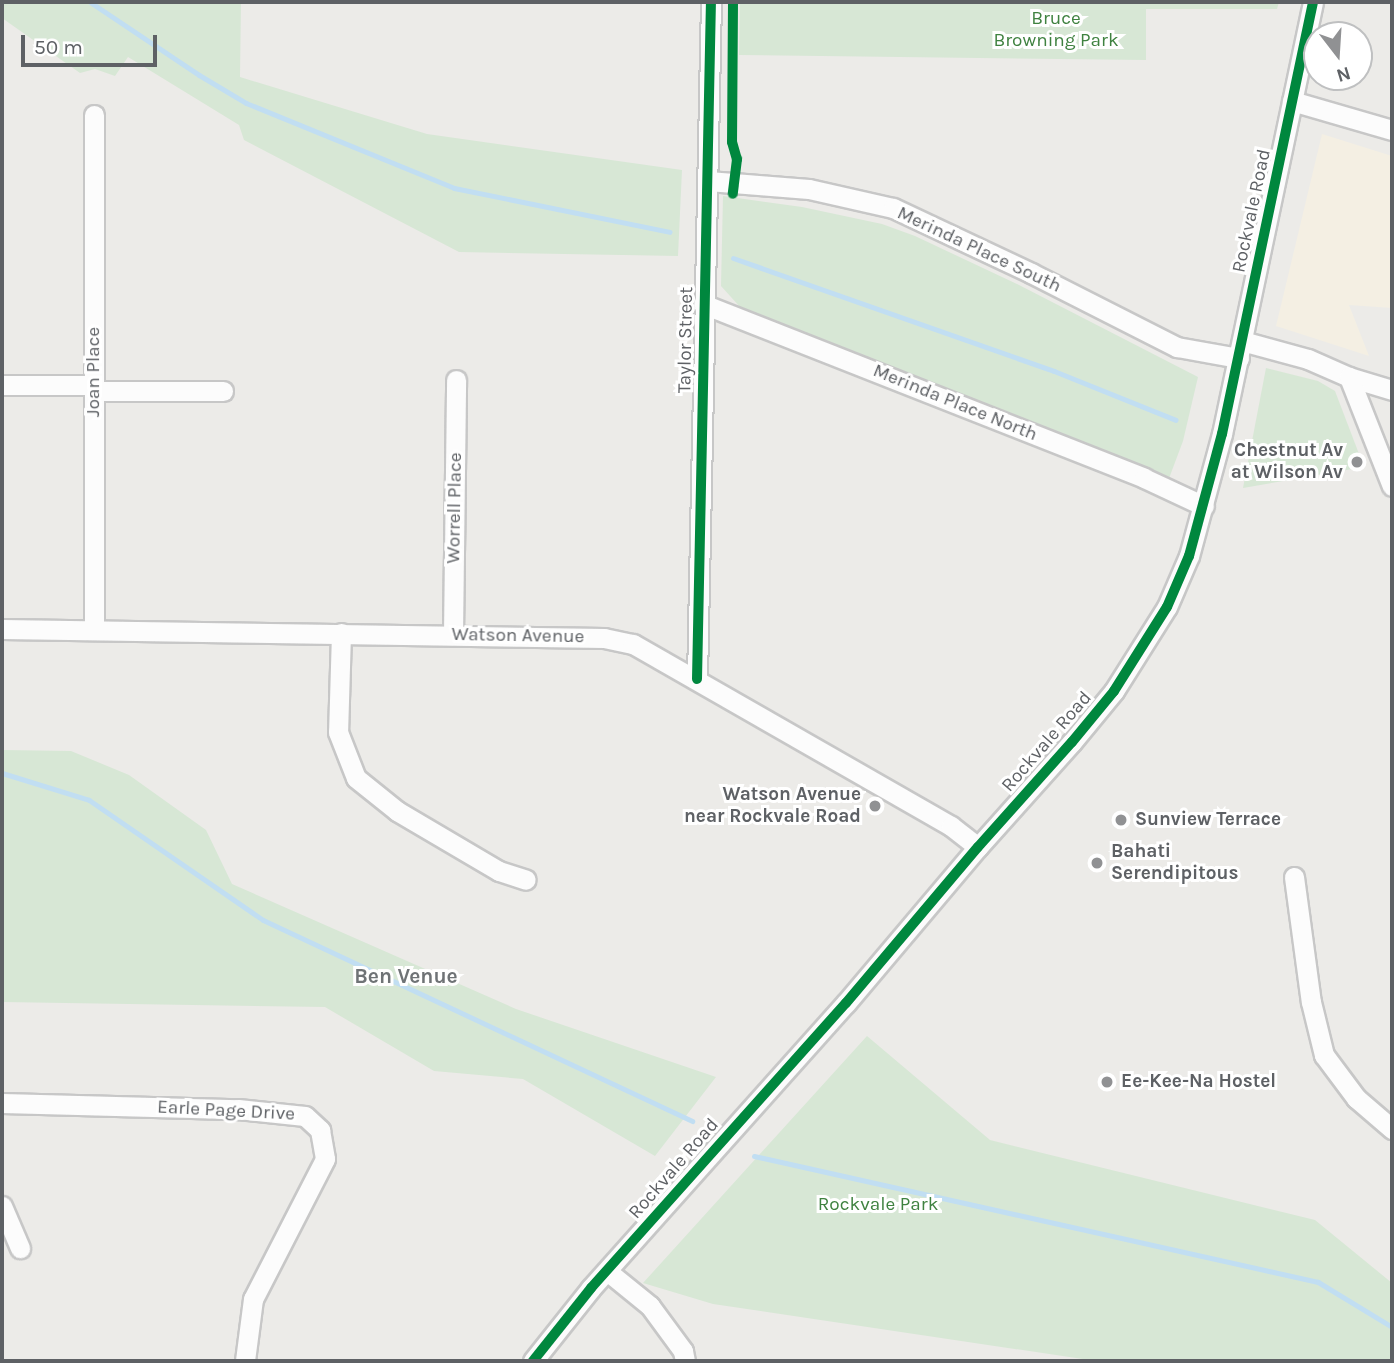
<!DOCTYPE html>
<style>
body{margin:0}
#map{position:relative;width:1394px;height:1363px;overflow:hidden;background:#ecebe8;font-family:Karla,sans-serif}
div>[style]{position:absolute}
.commercial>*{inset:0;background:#f4efe3}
.green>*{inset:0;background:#d7e7d5}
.stream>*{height:5px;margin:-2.5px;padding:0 2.5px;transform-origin:2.5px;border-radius:2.5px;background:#c1def2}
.roads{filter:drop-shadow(2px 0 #c7c7c7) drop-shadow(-2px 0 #c7c7c7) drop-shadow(0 2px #c7c7c7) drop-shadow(0 -2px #c7c7c7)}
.minor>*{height:19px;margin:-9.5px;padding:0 9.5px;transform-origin:9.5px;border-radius:9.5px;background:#fcfcfc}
.cycleway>*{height:10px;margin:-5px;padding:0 5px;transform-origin:5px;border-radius:5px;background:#00873e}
.dots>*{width:19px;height:19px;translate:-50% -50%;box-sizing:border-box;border:4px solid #fff;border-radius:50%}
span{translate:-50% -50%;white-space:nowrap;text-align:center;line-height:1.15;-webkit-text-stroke:6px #fff;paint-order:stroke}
.park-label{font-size:19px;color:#3f8240}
.street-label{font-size:19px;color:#5e6165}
.poi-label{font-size:19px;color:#5e6165;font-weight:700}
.right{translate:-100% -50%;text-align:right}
.left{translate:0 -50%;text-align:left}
.neighbourhood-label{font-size:21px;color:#6f7376;font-weight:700}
.frame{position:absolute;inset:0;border:4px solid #5e6165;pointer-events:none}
.north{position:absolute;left:1303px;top:21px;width:70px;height:70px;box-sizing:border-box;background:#fff;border:2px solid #bfc0c1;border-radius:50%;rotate:163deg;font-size:19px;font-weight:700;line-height:28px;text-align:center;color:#5e6165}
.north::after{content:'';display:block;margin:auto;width:24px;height:32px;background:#909193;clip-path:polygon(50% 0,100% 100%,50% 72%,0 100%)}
.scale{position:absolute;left:21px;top:35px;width:136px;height:32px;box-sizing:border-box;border:4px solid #5e6165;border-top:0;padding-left:9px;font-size:21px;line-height:24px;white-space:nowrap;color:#5e6165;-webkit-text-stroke:5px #fff;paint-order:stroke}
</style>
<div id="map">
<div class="commercial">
<i style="clip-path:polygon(1322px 134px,1392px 156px,1392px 308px,1349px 305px,1369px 356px,1276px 326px)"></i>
</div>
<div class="green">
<i style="clip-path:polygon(2px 2px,241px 2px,240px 77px,427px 134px,682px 170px,678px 256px,459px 252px,244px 140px,239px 125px,128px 57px,115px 76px,95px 69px,80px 73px,2px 18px)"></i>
<i style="clip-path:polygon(740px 2px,1279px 2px,1277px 9px,1146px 9px,1146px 60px,739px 55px)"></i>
<i style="clip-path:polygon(723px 196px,802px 207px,882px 224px,915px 236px,1019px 285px,1198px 377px,1183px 441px,1168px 481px,740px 307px,721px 286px)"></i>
<i style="clip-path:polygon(1266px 368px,1318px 381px,1335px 391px,1364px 467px,1243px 488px)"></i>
<i style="clip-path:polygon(2px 750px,71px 751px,129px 775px,206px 830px,232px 884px,516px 1009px,716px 1077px,655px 1156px,523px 1079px,434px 1071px,325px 1007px,2px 1002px)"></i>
<i style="clip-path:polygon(867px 1036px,990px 1140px,1315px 1220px,1392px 1283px,1392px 1361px,1096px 1361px,713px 1304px,643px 1283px)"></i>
</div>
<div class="stream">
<i style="left:90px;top:2px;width:131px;rotate:33.8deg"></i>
<i style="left:199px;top:75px;width:55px;rotate:30.8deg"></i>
<i style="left:246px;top:103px;width:225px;rotate:22.2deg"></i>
<i style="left:454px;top:188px;width:220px;rotate:11.5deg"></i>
<i style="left:733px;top:258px;width:340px;rotate:19.4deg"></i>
<i style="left:1054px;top:371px;width:131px;rotate:21.9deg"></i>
<i style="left:2px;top:773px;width:91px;rotate:17.2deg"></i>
<i style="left:89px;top:800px;width:211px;rotate:34.6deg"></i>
<i style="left:263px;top:920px;width:474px;rotate:25.1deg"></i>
<i style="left:754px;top:1156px;width:578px;rotate:12.59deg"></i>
<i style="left:1318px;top:1282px;width:87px;rotate:31.3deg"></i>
</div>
<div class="roads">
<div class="minor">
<i style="left:1292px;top:101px;width:104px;rotate:16.2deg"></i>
<i style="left:708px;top:181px;width:101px;rotate:4.5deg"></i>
<i style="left:809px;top:189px;width:86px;rotate:12.7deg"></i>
<i style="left:893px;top:208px;width:153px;rotate:25.2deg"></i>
<i style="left:1031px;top:273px;width:164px;rotate:26.9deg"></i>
<i style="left:1177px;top:347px;width:63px;rotate:10.1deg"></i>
<i style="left:703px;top:304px;width:474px;rotate:21.5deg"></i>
<i style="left:1144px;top:478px;width:66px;rotate:25deg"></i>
<i style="left:1242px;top:341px;width:68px;rotate:15.3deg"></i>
<i style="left:1308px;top:359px;width:45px;rotate:23.7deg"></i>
<i style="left:1349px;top:377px;width:45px;rotate:16.8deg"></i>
<i style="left:1349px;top:377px;width:117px;rotate:68.5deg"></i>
<i style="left:2px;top:385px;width:92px"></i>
<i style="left:94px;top:391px;width:129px"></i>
<i style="left:2px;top:629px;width:602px;rotate:0.86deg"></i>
<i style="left:604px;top:638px;width:30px;rotate:12deg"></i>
<i style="left:633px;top:644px;width:366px;rotate:29.8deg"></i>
<i style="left:951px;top:826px;width:34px;rotate:38deg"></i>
<i style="left:94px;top:630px;width:515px;rotate:-90deg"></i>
<i style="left:341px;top:633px;width:99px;rotate:91.7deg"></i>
<i style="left:338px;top:732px;width:49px;rotate:68.6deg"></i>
<i style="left:356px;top:778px;width:53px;rotate:38.8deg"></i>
<i style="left:397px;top:811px;width:118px;rotate:30.5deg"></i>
<i style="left:499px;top:871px;width:28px;rotate:18deg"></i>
<i style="left:453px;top:635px;width:255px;rotate:-89.3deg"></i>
<i style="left:697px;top:679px;width:677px;rotate:-88.82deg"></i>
<i style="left:1294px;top:877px;width:126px;rotate:82.3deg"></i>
<i style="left:1311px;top:1002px;width:55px;rotate:76.2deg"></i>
<i style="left:1324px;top:1055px;width:54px;rotate:53.3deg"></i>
<i style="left:1356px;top:1098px;width:48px;rotate:40.7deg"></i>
<i style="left:2px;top:1103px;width:236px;rotate:1.5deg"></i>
<i style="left:238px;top:1109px;width:67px;rotate:6deg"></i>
<i style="left:305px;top:1116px;width:21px;rotate:43deg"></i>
<i style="left:320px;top:1130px;width:29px;rotate:80deg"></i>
<i style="left:325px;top:1159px;width:157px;rotate:117.2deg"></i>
<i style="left:253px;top:1299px;width:63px;rotate:97.4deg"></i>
<i style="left:2px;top:1206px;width:46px;rotate:66.8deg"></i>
<i style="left:607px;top:1271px;width:55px;rotate:39.1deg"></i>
<i style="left:650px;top:1306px;width:56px;rotate:53.7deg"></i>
<i style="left:683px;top:1351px;width:10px;rotate:79deg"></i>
<i style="left:533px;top:1361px;width:93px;rotate:-51.5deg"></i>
<i style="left:591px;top:1288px;width:382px;rotate:-48.2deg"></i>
<i style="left:846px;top:1003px;width:204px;rotate:-49.8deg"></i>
<i style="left:978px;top:847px;width:141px;rotate:-48.2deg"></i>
<i style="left:1072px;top:742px;width:66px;rotate:-50.5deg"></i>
<i style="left:1114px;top:691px;width:99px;rotate:-57.8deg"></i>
<i style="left:1167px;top:607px;width:56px;rotate:-66.7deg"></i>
<i style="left:1189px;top:556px;width:126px;rotate:-74.9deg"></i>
<i style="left:1222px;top:434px;width:441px;rotate:-78.1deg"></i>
</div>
</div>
<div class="cycleway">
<i style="left:733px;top:2px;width:140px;rotate:90.4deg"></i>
<i style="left:732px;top:142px;width:18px;rotate:74deg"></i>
<i style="left:737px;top:159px;width:35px;rotate:97deg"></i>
<i style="left:697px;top:679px;width:677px;rotate:-88.82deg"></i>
<i style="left:533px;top:1361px;width:93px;rotate:-51.5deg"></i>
<i style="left:591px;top:1288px;width:382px;rotate:-48.2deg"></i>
<i style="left:846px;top:1003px;width:204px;rotate:-49.8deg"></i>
<i style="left:978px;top:847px;width:141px;rotate:-48.2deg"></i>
<i style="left:1072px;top:742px;width:66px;rotate:-50.5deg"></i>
<i style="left:1114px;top:691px;width:99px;rotate:-57.8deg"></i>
<i style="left:1167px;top:607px;width:56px;rotate:-66.7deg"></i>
<i style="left:1189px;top:556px;width:126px;rotate:-74.9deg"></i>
<i style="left:1222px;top:434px;width:441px;rotate:-78.1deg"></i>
</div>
<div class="dots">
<i style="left:1357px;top:462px;background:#909193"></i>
<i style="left:875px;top:806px;background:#909193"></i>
<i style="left:1121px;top:820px;background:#909193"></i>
<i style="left:1097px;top:863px;background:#909193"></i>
<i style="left:1107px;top:1082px;background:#909193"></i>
</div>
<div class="park-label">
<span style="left:1056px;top:30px">Bruce<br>Browning Park</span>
<span style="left:878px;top:1205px">Rockvale Park</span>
</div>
<div class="street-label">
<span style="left:1252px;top:211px;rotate:-78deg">Rockvale Road</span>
<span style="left:979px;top:250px;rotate:25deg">Merinda Place South</span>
<span style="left:686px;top:340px;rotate:-89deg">Taylor Street</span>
<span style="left:94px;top:372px;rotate:-90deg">Joan Place</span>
<span style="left:955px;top:403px;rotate:22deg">Merinda Place North</span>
<span style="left:455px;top:508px;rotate:-89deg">Worrell Place</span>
<span style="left:518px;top:636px;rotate:1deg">Watson Avenue</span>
<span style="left:1047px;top:742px;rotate:-49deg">Rockvale Road</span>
<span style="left:226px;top:1111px;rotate:3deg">Earle Page Drive</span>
<span style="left:674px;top:1169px;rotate:-49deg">Rockvale Road</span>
</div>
<div class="poi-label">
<span class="right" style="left:1343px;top:462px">Chestnut Av<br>at Wilson Av</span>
<span class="right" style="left:861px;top:806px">Watson Avenue<br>near Rockvale Road</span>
<span class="left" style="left:1135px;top:820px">Sunview Terrace</span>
<span class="left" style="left:1111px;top:863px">Bahati<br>Serendipitous</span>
<span class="left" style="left:1121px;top:1082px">Ee-Kee-Na Hostel</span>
</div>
<div class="neighbourhood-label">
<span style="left:406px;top:976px">Ben Venue</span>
</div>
<div class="frame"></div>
<div class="north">N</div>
<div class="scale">50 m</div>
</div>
